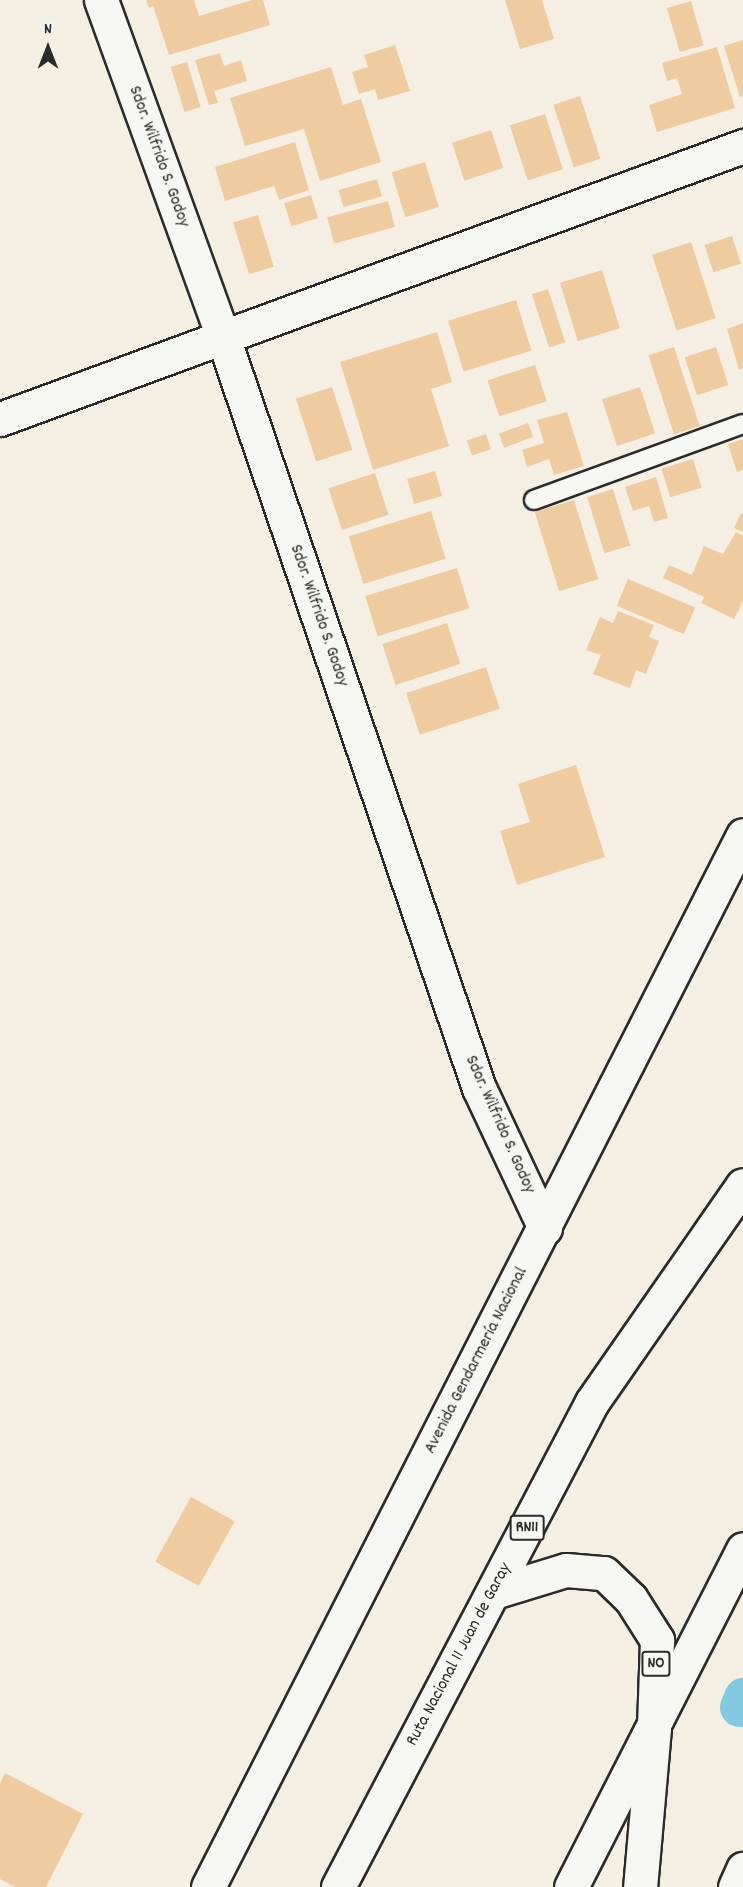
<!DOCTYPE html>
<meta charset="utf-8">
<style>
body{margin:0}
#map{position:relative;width:743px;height:1887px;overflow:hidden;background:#f5eee2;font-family:Dekko,sans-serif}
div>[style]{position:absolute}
.canal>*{height:39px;margin:-19.5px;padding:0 19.5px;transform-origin:19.5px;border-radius:19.5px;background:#81cae2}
.building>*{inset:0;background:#efcca0;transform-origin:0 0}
.roads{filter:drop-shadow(2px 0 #2b2b2b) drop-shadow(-2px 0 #2b2b2b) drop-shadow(0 2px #2b2b2b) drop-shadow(0 -2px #2b2b2b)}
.lane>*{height:18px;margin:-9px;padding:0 9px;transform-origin:9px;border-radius:9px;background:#f6f6f2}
.street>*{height:33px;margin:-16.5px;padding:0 16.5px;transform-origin:16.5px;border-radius:16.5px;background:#f6f6f2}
.secondary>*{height:33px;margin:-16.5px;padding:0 16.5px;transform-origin:16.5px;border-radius:16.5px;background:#f6f6f2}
.highway>*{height:33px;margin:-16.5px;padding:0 16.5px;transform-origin:16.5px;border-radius:16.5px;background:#f6f6f2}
span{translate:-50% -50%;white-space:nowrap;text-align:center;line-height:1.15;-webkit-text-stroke:4.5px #f6f6f2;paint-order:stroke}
.shield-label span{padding:2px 4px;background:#f6f6f2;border:2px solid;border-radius:4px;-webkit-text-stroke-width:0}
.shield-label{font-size:16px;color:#2b2b2b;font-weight:700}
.street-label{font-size:18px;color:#2b2b2b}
.north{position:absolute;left:18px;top:18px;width:60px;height:60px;-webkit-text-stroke:4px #f6f6f2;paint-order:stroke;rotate:0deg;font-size:16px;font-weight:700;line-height:24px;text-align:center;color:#2b2b2b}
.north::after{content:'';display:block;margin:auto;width:21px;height:27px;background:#2b2b2b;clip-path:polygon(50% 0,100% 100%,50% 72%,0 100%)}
</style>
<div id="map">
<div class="canal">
<i style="left:739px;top:1707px;width:11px;rotate:-68deg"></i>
</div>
<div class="building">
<i style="clip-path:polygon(146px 0,194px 0,199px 16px,252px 0,263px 0,270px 25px,169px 55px,153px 6px,149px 8px)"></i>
<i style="clip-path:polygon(505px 0,542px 0,554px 39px,520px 49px)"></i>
<i style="left:691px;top:1px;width:46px;height:25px;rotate:74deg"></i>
<i style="clip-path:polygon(743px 40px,743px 96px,740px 97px,724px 46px)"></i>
<i style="clip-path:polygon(395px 45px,410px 91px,378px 100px,375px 89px,359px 94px,352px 72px,368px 67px,364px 55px)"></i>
<i style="clip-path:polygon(717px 47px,735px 108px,657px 132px,649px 105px,682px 94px,677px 78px,667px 81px,662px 63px)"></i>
<i style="clip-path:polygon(220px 53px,224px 66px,241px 60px,247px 81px,214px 91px,218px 103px,209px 105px,195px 60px)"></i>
<i style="left:187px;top:62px;width:47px;height:17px;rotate:73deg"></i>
<i style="clip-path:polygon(331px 67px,343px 105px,361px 99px,381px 162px,320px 181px,304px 129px,245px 146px,230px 98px)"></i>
<i style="left:580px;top:96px;width:66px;height:28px;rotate:72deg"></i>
<i style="left:545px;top:114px;width:58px;height:37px;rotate:72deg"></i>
<i style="left:491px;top:130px;width:40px;height:41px;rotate:72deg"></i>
<i style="clip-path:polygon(295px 142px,309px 190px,279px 200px,274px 186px,225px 201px,215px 167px)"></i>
<i style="left:425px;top:162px;width:47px;height:35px;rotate:73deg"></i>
<i style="left:377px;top:179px;width:18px;height:40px;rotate:74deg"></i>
<i style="left:311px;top:195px;width:24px;height:28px;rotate:73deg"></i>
<i style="left:388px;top:201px;width:27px;height:63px;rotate:75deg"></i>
<i style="left:258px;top:215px;width:54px;height:26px;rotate:73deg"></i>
<i style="left:732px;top:236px;width:29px;height:29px;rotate:72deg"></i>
<i style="left:691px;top:242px;width:80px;height:41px;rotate:72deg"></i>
<i style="left:602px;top:270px;width:61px;height:44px;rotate:73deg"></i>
<i style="left:548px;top:289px;width:56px;height:17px;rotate:72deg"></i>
<i style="left:516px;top:300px;width:53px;height:71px;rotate:73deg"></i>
<i style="clip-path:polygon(743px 323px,743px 368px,739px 370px,727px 329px)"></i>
<i style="clip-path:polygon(437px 332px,452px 382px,431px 389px,449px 446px,373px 470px,340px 362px)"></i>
<i style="left:674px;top:347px;width:83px;height:27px;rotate:72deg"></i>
<i style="left:716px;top:347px;width:40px;height:33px;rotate:72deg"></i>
<i style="left:535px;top:365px;width:38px;height:50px;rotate:72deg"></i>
<i style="left:332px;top:387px;width:66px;height:38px;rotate:72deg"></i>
<i style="left:640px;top:387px;width:49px;height:40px;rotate:72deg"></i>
<i style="clip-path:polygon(567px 412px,584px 466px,554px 475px,549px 459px,527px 467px,522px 450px,544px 443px,537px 420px)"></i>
<i style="left:528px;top:423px;width:15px;height:31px;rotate:70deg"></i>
<i style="left:486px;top:434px;width:16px;height:20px;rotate:72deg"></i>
<i style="clip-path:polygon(743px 439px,743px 470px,737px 472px,728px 444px)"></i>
<i style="left:693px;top:459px;width:30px;height:33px;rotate:73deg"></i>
<i style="left:435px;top:471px;width:26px;height:29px;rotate:74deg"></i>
<i style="left:375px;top:473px;width:44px;height:49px;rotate:72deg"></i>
<i style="clip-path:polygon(656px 477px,668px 518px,654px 522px,649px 506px,633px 511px,625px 487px)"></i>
<i style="left:613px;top:489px;width:59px;height:27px;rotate:73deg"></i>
<i style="left:574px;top:500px;width:83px;height:41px;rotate:73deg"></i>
<i style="left:431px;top:511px;width:50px;height:86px;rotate:73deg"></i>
<i style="clip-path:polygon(741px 513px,743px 514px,743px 532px,734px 528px)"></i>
<i style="clip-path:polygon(736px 532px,743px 536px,743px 601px,734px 619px,701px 603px,704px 597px,663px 578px,669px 565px,692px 575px,704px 546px,723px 554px)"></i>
<i style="left:457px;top:568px;width:42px;height:96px;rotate:73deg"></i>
<i style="left:628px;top:579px;width:73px;height:29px;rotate:23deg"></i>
<i style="clip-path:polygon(618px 611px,654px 625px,649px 637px,659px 641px,646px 674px,636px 670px,630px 688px,593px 674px,601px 655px,586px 650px,600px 617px,613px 623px)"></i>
<i style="left:447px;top:623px;width:43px;height:68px;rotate:72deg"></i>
<i style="left:486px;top:667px;width:44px;height:84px;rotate:72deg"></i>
<i style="clip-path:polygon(576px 765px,605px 857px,517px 885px,500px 831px,530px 822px,518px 784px)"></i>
<i style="left:191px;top:1497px;width:50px;height:74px;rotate:29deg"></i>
<i style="clip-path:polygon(5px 1773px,83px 1814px,46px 1887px,15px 1887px,0 1879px,0 1783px)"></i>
</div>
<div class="roads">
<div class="lane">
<i style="left:534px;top:500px;width:222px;rotate:-20deg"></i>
</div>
<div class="street">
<i style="left:101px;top:0;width:358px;rotate:70.1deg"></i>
<i style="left:223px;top:337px;width:793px;rotate:71.18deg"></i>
<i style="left:479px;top:1088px;width:155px;rotate:64.8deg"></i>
<i style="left:0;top:419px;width:792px;rotate:-20.17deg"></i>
</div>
<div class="secondary">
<i style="left:208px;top:1887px;width:1180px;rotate:-63.04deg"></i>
<i style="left:735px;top:1887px;width:20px;rotate:-66deg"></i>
</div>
<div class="highway">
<i style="left:494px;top:1592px;width:75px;rotate:-17deg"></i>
<i style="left:566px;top:1570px;width:38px;rotate:5deg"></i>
<i style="left:604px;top:1573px;width:37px;rotate:44deg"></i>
<i style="left:631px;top:1599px;width:49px;rotate:57.6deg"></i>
<i style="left:657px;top:1640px;width:88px;rotate:92deg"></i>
<i style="left:654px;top:1728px;width:160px;rotate:95deg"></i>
<i style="left:338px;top:1887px;width:547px;rotate:-62.36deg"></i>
<i style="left:592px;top:1402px;width:264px;rotate:-55.2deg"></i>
<i style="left:571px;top:1887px;width:379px;rotate:-63deg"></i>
</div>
</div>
<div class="shield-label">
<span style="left:527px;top:1528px">RN11</span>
<span style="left:656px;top:1664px">NO</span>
</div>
<div class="street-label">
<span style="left:158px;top:157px;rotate:70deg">Sdor. Wilfrido S. Godoy</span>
<span style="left:318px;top:616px;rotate:71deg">Sdor. Wilfrido S. Godoy</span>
<span style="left:499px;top:1125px;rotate:66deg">Sdor. Wilfrido S. Godoy</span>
<span style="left:477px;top:1361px;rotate:-63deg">Avenida Gendarmería Nacional</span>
<span style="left:460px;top:1655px;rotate:-62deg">Ruta Nacional 11 Juan de Garay</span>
</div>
<div class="north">N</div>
</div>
